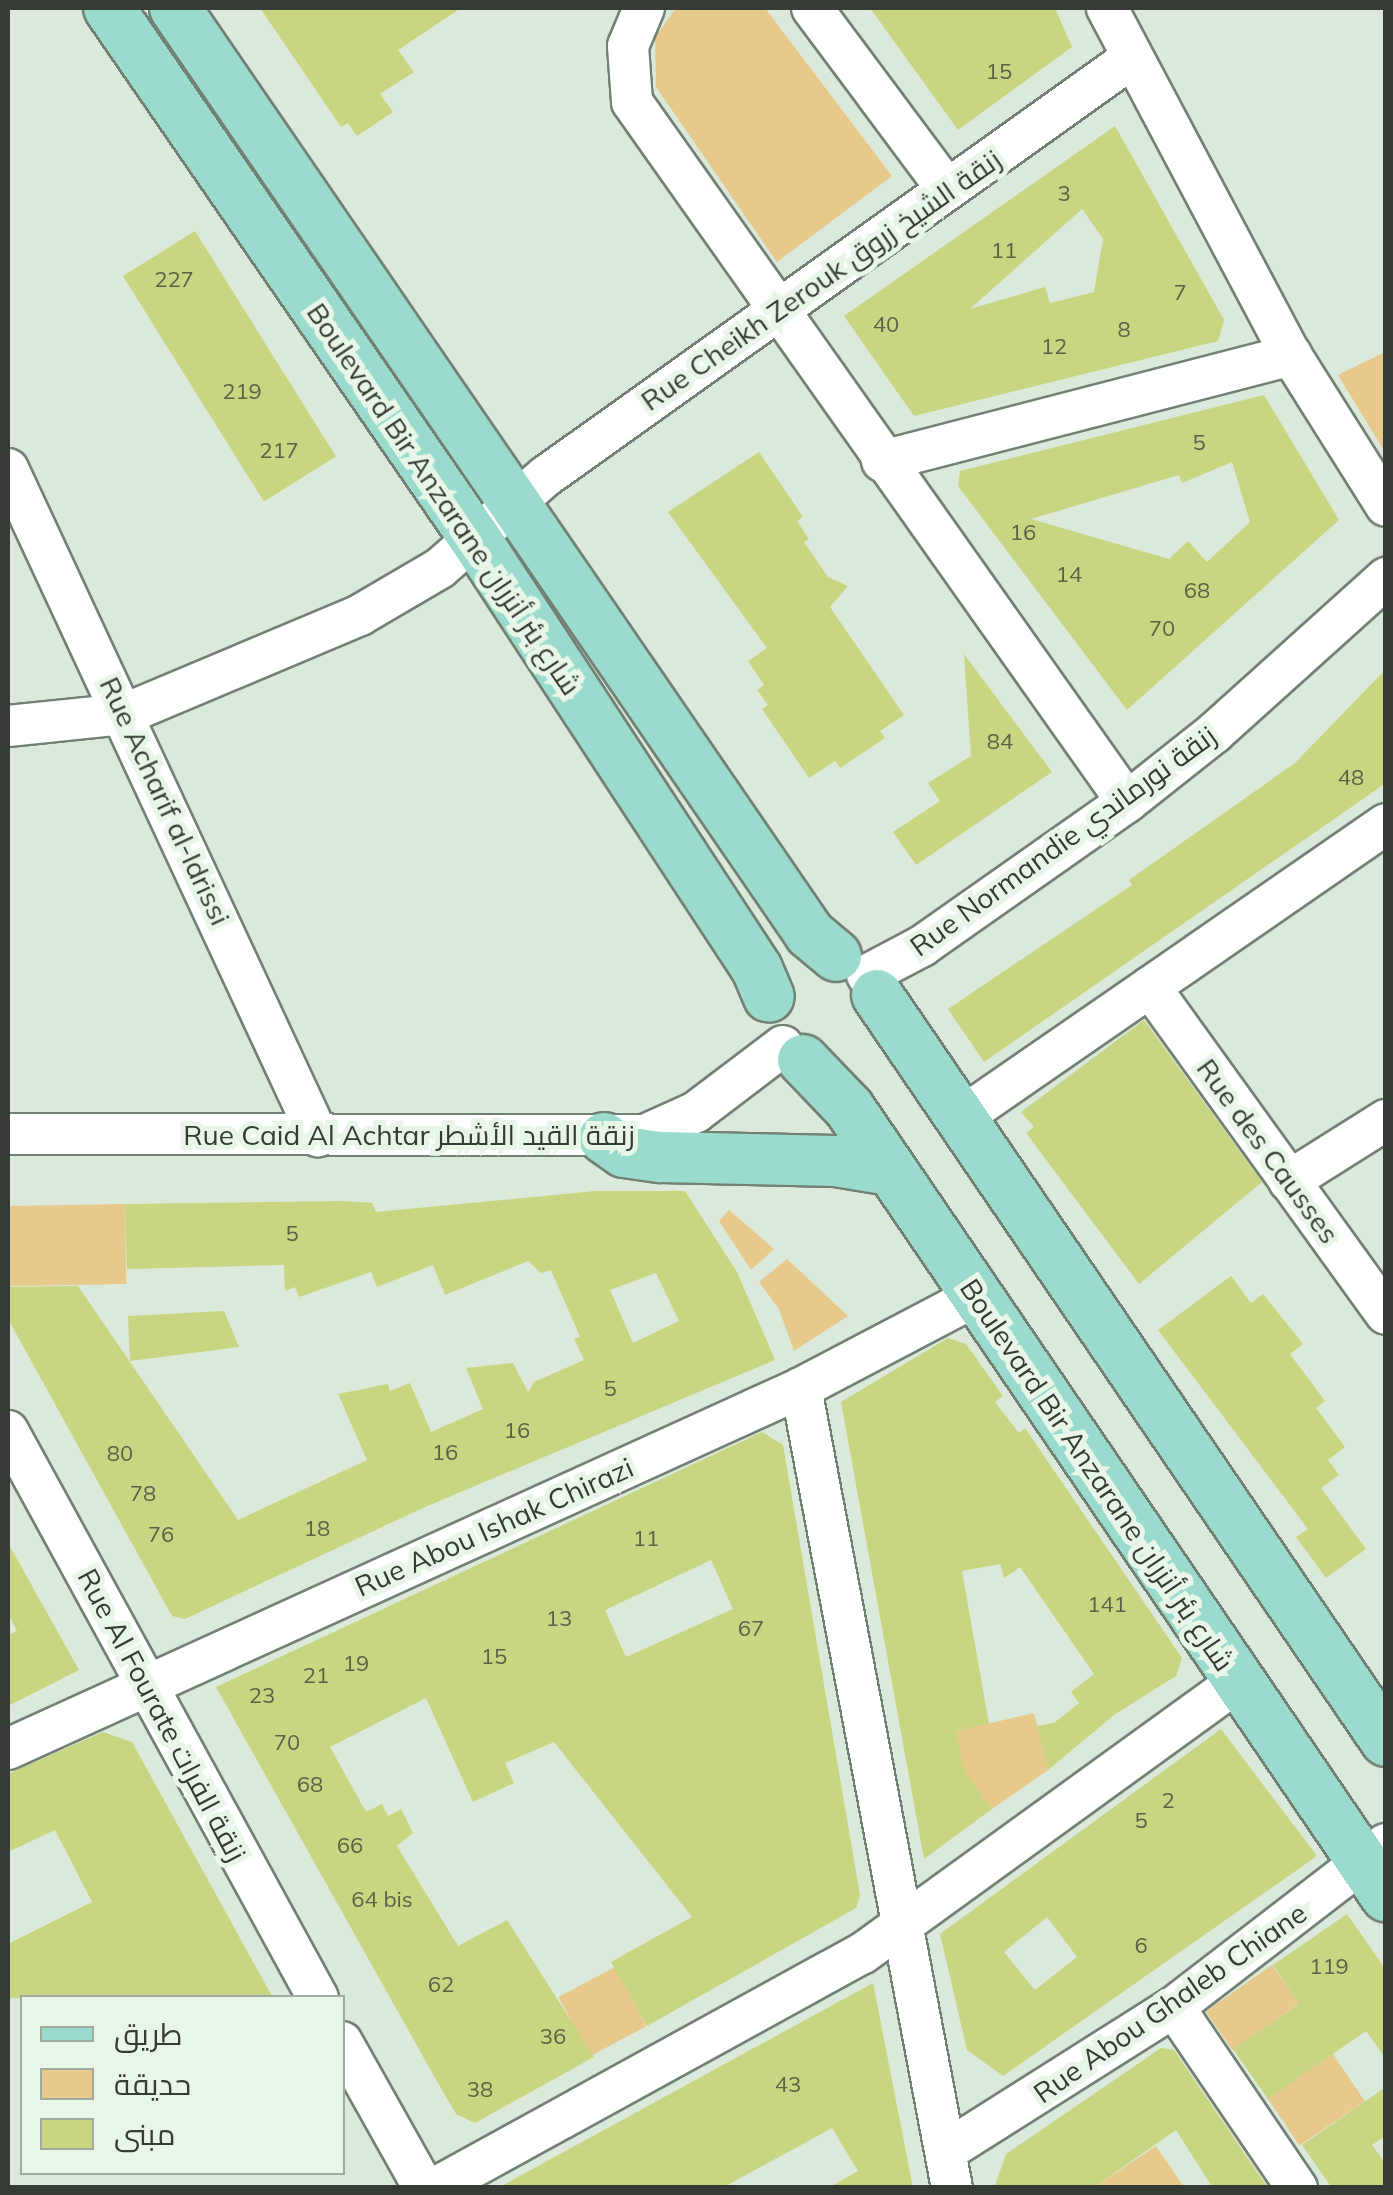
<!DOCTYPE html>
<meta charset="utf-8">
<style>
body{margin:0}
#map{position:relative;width:1393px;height:2195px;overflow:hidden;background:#dae9da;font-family:Mulish,Cairo,sans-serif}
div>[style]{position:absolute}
.green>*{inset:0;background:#e8c98c;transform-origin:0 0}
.building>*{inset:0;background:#cad581;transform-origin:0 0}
.roads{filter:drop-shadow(2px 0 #738174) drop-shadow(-2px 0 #738174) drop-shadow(0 2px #738174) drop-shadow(0 -2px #738174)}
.minor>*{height:40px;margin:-20px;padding:0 20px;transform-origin:20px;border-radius:20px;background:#fff}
.major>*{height:50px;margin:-25px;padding:0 25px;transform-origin:25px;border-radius:25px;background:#9bdbcd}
span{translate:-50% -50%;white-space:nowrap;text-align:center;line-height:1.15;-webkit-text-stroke:10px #e7f6e7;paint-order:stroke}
.number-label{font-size:22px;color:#5a6248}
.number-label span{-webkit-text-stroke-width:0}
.street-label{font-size:28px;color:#353b35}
.frame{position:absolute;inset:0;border:10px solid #353b35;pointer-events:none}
.legend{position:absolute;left:20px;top:1995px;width:325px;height:180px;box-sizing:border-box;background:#e7f6e7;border:2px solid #a0aba0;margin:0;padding:12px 18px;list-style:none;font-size:30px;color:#353b35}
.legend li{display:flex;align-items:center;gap:20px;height:50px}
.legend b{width:50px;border:2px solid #a0aba0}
</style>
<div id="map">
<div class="green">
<i style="clip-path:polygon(676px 8px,765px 8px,892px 176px,777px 262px,656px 87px,655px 37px)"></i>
<i style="clip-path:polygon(1385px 352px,1386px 448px,1383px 449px,1338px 375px)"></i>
<i style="left:125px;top:1204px;width:80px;height:117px;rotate:89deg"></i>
<i style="clip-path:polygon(729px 1210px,774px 1249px,751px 1270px,719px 1221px)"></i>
<i style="clip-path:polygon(787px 1259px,848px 1316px,794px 1351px,779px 1309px,759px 1282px)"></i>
<i style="clip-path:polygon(1034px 1713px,1048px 1770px,992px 1809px,963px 1770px,956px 1731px)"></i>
<i style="left:1272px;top:1965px;width:47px;height:81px;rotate:55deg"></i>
<i style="left:615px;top:1967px;width:67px;height:64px;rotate:62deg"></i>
<i style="left:1333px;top:2054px;width:57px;height:79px;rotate:56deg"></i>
<i style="clip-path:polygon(1156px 2146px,1184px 2187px,1093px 2188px)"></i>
</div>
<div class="building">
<i style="clip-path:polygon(260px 8px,461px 8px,398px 50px,414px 72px,380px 94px,393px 112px,357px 136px,348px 123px,341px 127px)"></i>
<i style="clip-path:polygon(870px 8px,1055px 8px,1072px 47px,958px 130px)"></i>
<i style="clip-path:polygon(evenodd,1115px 126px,1224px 320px,1218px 341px,914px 416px,844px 316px,1115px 126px,1082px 209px,1103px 239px,1094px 292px,1050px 303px,1045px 287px,970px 309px,1082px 209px)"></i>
<i style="left:195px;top:231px;width:266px;height:85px;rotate:58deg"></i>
<i style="clip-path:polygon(evenodd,1264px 395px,1339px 520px,1127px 710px,958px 486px,960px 471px,1264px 395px,1232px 462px,1250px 522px,1207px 562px,1188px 541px,1169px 559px,1031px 519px,1179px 475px,1182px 483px,1232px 462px)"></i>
<i style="clip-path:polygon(759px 452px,803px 517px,797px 521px,809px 539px,804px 542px,828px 577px,848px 586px,830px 607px,904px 715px,880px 731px,885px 738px,840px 768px,835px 761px,809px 778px,762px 709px,768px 705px,757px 690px,764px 685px,748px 661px,767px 648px,668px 512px)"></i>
<i style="clip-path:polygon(964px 654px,1052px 772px,916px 865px,893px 832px,940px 801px,928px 783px,971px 756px)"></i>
<i style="clip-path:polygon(1386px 669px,1386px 783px,984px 1062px,948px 1009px,1132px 885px,1129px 880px,1295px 763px)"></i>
<i style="clip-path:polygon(1144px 1020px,1262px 1182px,1139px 1284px,1026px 1133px,1034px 1127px,1021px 1112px)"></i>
<i style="clip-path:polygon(evenodd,596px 1191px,685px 1191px,737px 1272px,775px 1360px,425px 1507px,185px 1619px,172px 1616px,8px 1319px,8px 1287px,78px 1286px,238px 1520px,367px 1460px,338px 1394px,388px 1384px,390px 1391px,410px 1383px,431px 1432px,483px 1409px,466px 1368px,513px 1363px,528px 1392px,534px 1382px,584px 1360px,574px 1339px,580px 1337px,551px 1270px,541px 1273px,528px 1261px,445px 1295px,433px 1265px,377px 1287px,371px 1272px,299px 1297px,295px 1287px,285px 1291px,284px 1265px,127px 1269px,125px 1204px,344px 1201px,372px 1203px,376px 1212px,596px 1191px,656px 1273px,679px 1321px,633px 1343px,610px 1290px,656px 1273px)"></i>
<i style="clip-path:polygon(1231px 1276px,1251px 1303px,1263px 1294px,1303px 1344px,1290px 1354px,1325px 1401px,1316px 1408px,1345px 1447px,1328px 1460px,1339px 1475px,1321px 1488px,1366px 1549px,1326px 1578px,1296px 1537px,1308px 1529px,1158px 1330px)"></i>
<i style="clip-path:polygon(224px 1311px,239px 1347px,130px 1361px,128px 1316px)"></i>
<i style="clip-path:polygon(948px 1338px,966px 1344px,1003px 1396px,995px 1402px,1019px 1433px,1025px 1428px,1182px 1658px,1176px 1676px,1114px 1715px,1048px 1770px,1037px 1726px,1054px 1723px,1079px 1703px,1071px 1692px,1094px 1674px,1020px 1567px,1004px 1578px,1000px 1564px,962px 1571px,989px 1724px,956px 1731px,964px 1770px,992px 1809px,924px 1859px,841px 1402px)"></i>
<i style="clip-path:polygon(evenodd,762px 1432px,783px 1445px,860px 1895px,856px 1908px,647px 2026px,611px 1962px,692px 1917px,554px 1742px,505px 1763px,514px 1783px,473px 1802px,426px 1698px,330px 1747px,366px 1812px,382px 1804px,388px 1816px,401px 1809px,413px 1833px,397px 1846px,458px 1946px,507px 1920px,594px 2057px,475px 2123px,456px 2114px,439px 2085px,216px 1687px,762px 1432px,711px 1560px,733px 1609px,626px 1657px,605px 1610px,711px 1560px)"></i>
<i style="clip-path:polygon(8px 1543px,79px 1670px,8px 1706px,8px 1635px,17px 1631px,8px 1613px)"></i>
<i style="clip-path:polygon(evenodd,1221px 1729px,1317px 1856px,1003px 2076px,967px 2050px,940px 1934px,1221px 1729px,1047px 1917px,1077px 1957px,1035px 1990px,1004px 1952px,1047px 1917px)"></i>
<i style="clip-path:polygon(103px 1732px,132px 1742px,273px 1998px,8px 1998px,8px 1944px,92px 1902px,55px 1830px,8px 1852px,8px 1774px)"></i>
<i style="clip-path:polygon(1347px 1914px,1386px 1970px,1386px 2059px,1366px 2031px,1268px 2099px,1233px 2049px,1299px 2004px,1273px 1965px)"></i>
<i style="clip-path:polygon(873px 1983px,913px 2188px,828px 2188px,858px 2171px,832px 2128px,722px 2188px,498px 2188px)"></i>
<i style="clip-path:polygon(1161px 2048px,1174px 2050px,1268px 2188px,1213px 2188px,1176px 2130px,1093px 2188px,994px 2188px,1006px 2154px)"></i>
<i style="clip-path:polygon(1386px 2087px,1386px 2136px,1372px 2145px,1386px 2164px,1386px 2188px,1332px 2188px,1302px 2145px)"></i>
</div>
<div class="roads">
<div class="minor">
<i style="left:644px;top:8px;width:41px;rotate:112.8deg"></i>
<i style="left:628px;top:46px;width:56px;rotate:85.9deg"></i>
<i style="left:632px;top:102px;width:857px;rotate:54.73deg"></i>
<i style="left:812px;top:8px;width:226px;rotate:53.3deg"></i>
<i style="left:1107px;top:8px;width:393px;rotate:62.1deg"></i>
<i style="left:1291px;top:355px;width:178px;rotate:57.8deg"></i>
<i style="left:882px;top:461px;width:423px;rotate:-14.5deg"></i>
<i style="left:8px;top:469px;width:736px;rotate:65.07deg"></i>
<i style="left:8px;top:726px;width:118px;rotate:-5.9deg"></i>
<i style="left:125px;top:714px;width:255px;rotate:-22.8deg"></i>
<i style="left:360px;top:615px;width:93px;rotate:-30.4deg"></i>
<i style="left:440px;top:568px;width:140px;rotate:-41deg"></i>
<i style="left:546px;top:476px;width:716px;rotate:-35.51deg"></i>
<i style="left:867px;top:975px;width:62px;rotate:-27.8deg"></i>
<i style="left:922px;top:946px;width:251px;rotate:-35.1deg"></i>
<i style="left:1127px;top:802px;width:111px;rotate:-38.4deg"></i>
<i style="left:1214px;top:733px;width:232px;rotate:-42deg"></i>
<i style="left:1150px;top:987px;width:403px;rotate:54.2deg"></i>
<i style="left:959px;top:1119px;width:519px;rotate:-34.64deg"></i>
<i style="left:8px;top:1134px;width:637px;rotate:0.09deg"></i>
<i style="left:645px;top:1135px;width:56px;rotate:-24.3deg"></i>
<i style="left:696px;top:1112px;width:109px;rotate:-37.2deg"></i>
<i style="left:1289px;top:1181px;width:115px;rotate:-32.2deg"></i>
<i style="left:801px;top:1388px;width:814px;rotate:79.31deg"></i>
<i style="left:8px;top:1431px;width:646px;rotate:61.33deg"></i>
<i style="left:8px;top:1749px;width:871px;rotate:-24.48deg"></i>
<i style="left:801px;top:1388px;width:198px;rotate:-27.7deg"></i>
<i style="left:1174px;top:2007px;width:219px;rotate:55.8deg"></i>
<i style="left:342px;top:2042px;width:167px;rotate:60.7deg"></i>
<i style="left:946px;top:2151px;width:270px;rotate:-32.3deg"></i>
<i style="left:1174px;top:2007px;width:267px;rotate:-37.6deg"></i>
<i style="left:435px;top:2188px;width:488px;rotate:-28.8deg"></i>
<i style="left:863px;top:1953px;width:462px;rotate:-35.9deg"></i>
</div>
<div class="major">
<i style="left:109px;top:8px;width:643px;rotate:55.4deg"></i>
<i style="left:474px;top:537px;width:516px;rotate:56.77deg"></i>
<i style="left:757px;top:969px;width:30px;rotate:67deg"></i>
<i style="left:175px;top:8px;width:1123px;rotate:55.56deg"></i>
<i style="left:810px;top:934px;width:34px;rotate:40deg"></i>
<i style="left:877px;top:995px;width:903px;rotate:55.69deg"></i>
<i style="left:803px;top:1060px;width:66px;rotate:46.2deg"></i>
<i style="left:849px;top:1108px;width:954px;rotate:55.73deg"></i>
<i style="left:604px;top:1138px;width:24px;rotate:35deg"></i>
<i style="left:624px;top:1152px;width:37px;rotate:8deg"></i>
<i style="left:661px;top:1157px;width:175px;rotate:1.3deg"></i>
<i style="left:836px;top:1161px;width:55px;rotate:9.5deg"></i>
</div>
</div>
<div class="number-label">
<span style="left:999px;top:72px">15</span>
<span style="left:1064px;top:194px">3</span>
<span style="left:1004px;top:251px">11</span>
<span style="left:174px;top:280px">227</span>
<span style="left:1180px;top:293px">7</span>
<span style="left:886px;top:325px">40</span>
<span style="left:1124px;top:330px">8</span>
<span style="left:1054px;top:347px">12</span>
<span style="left:242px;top:392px">219</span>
<span style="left:1199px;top:443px">5</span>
<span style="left:279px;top:451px">217</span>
<span style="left:1023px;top:533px">16</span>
<span style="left:1069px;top:575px">14</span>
<span style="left:1197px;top:591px">68</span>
<span style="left:1162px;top:629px">70</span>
<span style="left:1000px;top:742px">84</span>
<span style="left:1351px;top:778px">48</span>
<span style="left:292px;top:1234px">5</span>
<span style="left:610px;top:1389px">5</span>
<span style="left:517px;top:1431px">16</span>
<span style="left:445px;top:1453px">16</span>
<span style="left:120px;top:1454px">80</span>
<span style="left:143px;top:1494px">78</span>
<span style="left:317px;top:1529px">18</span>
<span style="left:161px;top:1535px">76</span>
<span style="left:646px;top:1539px">11</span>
<span style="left:1107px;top:1605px">141</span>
<span style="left:559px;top:1619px">13</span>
<span style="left:751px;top:1629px">67</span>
<span style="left:494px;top:1657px">15</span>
<span style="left:356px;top:1664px">19</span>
<span style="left:316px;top:1676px">21</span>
<span style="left:262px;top:1696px">23</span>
<span style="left:287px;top:1743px">70</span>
<span style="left:310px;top:1785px">68</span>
<span style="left:1168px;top:1801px">2</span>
<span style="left:1141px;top:1821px">5</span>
<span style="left:350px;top:1846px">66</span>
<span style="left:382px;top:1900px">64 bis</span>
<span style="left:1141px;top:1946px">6</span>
<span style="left:1329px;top:1967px">119</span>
<span style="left:441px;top:1985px">62</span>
<span style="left:553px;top:2037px">36</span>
<span style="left:788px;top:2085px">43</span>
<span style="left:480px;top:2090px">38</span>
</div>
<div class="street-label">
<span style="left:821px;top:280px;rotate:-35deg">Rue Cheikh Zerouk زنقة الشيخ زروق</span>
<span style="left:444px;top:499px;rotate:56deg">Boulevard Bir Anzarane شارع بئر أنزران</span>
<span style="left:165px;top:801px;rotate:65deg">Rue Acharif al-Idrissi</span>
<span style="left:1063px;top:841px;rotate:-36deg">Rue Normandie زنقة نورماندي</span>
<span style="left:409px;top:1135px">Rue Caid Al Achtar زنقة القيد الأشطر</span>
<span style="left:1268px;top:1151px;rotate:54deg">Rue des Causses</span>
<span style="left:1097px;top:1475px;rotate:56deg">Boulevard Bir Anzarane شارع بئر أنزران</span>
<span style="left:494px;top:1527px;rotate:-24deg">Rue Abou Ishak Chirazi</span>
<span style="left:162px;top:1715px;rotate:62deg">Rue Al Fourate زنقة الفرات</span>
<span style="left:1170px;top:2003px;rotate:-35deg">Rue Abou Ghaleb Chiane</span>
</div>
<div class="frame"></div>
<ul class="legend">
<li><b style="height:12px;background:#9bdbcd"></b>طريق</li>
<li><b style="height:28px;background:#e8c98c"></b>حديقة</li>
<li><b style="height:28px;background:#cad581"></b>مبنى</li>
</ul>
</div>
